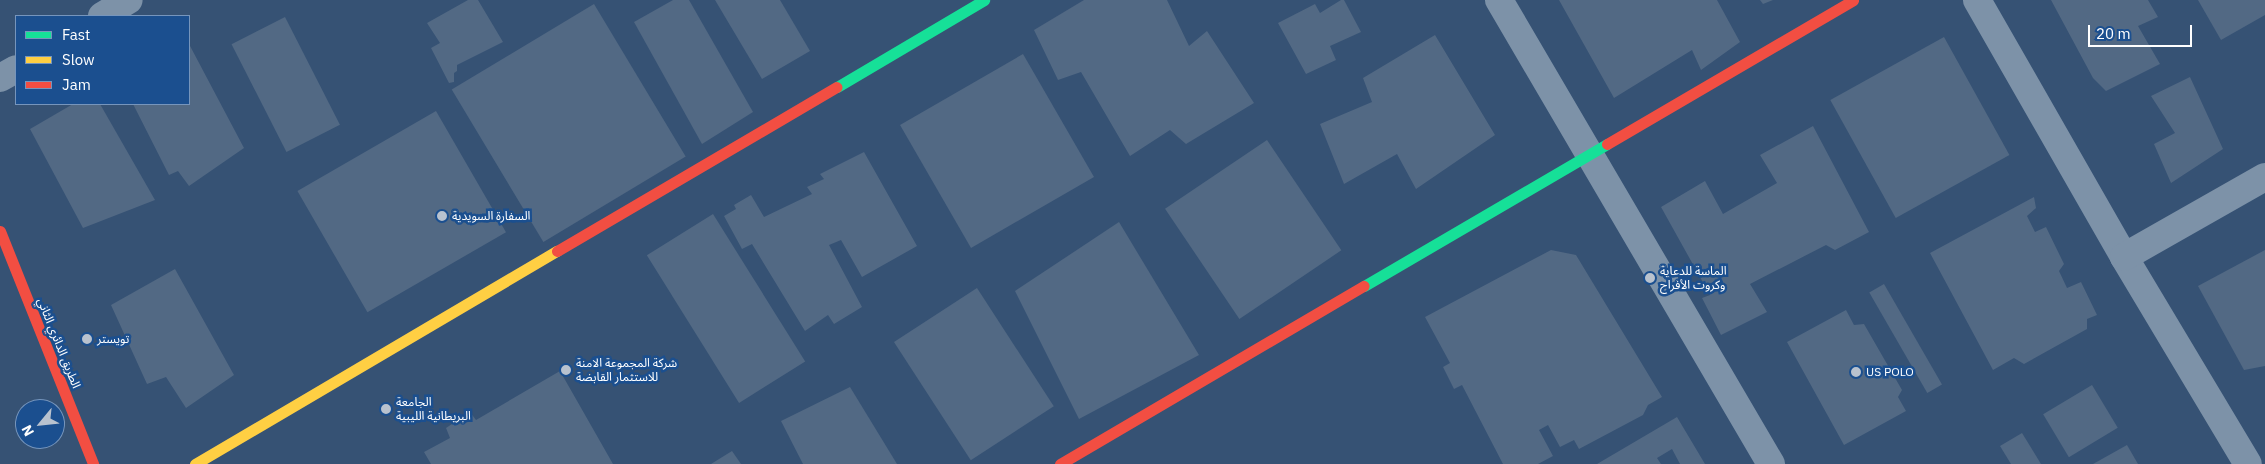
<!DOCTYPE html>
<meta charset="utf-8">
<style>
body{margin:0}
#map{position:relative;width:2265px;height:464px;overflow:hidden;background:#365274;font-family:"IBM Plex Sans","Noto Sans Arabic",sans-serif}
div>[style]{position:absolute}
.building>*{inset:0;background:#526984;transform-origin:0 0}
.street>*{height:28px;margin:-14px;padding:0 14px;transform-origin:14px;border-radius:14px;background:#7d92a8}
.fast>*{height:11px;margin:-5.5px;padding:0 5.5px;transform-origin:5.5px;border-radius:5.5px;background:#16e098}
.slow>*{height:11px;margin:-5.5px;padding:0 5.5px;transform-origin:5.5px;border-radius:5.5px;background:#ffcf43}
.jam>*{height:11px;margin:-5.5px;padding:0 5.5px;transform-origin:5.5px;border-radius:5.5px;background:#f24e42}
.dots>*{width:14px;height:14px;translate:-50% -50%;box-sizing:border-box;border:2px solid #1b4f8f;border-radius:50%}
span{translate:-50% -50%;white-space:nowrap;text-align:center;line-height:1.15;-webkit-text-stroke:5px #1b4f8f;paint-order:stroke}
.poi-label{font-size:12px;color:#fff}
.left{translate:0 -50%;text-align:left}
.street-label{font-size:12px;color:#fff}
.legend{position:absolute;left:15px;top:15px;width:175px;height:90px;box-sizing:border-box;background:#1b4f8f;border:1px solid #7695bc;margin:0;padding:6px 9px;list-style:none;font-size:15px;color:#fff}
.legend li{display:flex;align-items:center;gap:10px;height:25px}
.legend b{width:25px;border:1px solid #7695bc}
.north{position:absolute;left:15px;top:399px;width:50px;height:50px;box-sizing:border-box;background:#1b4f8f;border:1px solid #7695bc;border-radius:50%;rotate:242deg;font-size:14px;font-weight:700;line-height:20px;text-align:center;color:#fff}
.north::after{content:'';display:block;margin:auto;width:18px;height:22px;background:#b9c2ce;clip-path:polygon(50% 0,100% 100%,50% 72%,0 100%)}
.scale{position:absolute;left:2088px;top:25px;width:104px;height:22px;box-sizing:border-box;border:2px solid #fff;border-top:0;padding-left:6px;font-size:15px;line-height:18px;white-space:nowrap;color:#fff;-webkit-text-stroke:4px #1b4f8f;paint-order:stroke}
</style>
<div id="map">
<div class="building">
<i style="clip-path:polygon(468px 0,478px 0,503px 42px,457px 65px,457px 71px,454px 73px,454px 82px,449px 83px,431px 48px,440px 43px,427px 23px)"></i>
<i style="clip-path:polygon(673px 0,689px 0,753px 112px,702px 144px,634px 22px)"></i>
<i style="clip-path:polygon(715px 0,780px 0,810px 51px,762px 79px)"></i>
<i style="clip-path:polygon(1084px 0,1167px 0,1189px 46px,1207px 31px,1254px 103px,1186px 144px,1170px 130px,1130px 156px,1081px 72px,1058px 80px,1034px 30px)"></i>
<i style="clip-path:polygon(1341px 0,1344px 0,1361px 32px,1330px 46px,1336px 60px,1306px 74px,1278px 23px,1315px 4px,1320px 13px)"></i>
<i style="clip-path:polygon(1559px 0,1717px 0,1740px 42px,1701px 70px,1692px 50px,1614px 98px)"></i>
<i style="clip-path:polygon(1760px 0,1773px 0,1763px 4px)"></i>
<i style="clip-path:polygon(2051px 0,2148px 0,2158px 17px,2138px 26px,2160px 64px,2106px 91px,2093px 78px)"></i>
<i style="clip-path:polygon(2198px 0,2265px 0,2265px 15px,2221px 40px)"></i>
<i style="left:594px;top:4px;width:178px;height:166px;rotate:59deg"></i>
<i style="left:285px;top:17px;width:121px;height:60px;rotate:63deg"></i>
<i style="clip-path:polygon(1435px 35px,1495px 135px,1416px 189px,1397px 154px,1344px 184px,1320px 124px,1372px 102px,1363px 78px)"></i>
<i style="left:1944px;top:37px;width:135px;height:130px;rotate:61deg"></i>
<i style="clip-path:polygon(189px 44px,244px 148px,189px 186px,178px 171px,169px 175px,133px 104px,189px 104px)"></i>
<i style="left:1023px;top:54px;width:142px;height:142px;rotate:60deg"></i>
<i style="clip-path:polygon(2190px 77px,2223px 149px,2171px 183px,2154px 144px,2175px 133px,2151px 96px)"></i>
<i style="clip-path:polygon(73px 104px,100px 104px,155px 200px,83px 228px,30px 129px)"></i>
<i style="left:436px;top:111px;width:140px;height:160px;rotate:60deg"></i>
<i style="clip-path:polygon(1813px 126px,1869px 232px,1835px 250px,1826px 245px,1750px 284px,1767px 312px,1721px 335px,1702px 298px,1710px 295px,1661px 207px,1705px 181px,1723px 214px,1777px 183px,1760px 155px)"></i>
<i style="left:1267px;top:140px;width:133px;height:123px;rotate:56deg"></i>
<i style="clip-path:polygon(864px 152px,917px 246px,862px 277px,841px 240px,829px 245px,862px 307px,834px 324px,828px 315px,805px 331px,752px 244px,742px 249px,724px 216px,736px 209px,734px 205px,751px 195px,764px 217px,812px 194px,807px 187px,824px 179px,820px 174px)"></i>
<i style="clip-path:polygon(2034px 197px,2036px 208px,2027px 216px,2035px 232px,2046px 227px,2064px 264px,2059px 271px,2067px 288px,2081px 282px,2097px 315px,2087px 319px,2087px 329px,2024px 364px,2014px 358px,1993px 370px,1930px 253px)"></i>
<i style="left:713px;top:214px;width:174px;height:78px;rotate:58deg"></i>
<i style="clip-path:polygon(1119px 222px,1199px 355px,1079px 419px,1015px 291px)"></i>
<i style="clip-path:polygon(1551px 250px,1576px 255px,1662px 397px,1648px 405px,1643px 415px,1579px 449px,1574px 440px,1560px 447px,1548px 425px,1539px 430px,1553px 456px,1538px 464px,1503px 464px,1462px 385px,1454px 389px,1443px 367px,1450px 363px,1425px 317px)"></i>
<i style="clip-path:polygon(2265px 250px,2265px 366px,2244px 370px,2198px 286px)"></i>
<i style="clip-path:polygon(175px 269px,234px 375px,186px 408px,166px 377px,147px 384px,111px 305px)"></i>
<i style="left:1884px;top:284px;width:116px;height:17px;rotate:60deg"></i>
<i style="left:977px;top:288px;width:141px;height:99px;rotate:57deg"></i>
<i style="clip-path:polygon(1846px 310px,1854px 325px,1864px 324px,1902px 390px,1898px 397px,1906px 411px,1844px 445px,1787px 342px)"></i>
<i style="clip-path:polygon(560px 371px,613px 464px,431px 464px,424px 452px,450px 438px,446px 428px,470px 412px,476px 420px)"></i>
<i style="left:2092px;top:385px;width:50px;height:57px;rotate:59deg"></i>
<i style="clip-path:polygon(850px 387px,897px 464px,803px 464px,781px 421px)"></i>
<i style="clip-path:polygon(1677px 417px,1705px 464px,1680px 464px,1672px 449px,1657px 458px,1661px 464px,1597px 464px)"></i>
<i style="clip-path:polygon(2022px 433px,2041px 464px,2011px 464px,2000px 446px)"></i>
<i style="clip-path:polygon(2127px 445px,2138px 464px,2093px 464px)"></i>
<i style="clip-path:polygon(732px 451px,741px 464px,711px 464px)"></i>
</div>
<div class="street">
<i style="left:1499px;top:0;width:538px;rotate:59.62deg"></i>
<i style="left:1977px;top:0;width:296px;rotate:60.2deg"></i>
<i style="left:2124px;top:257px;width:241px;rotate:59.1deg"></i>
<i style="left:102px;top:16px;width:31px;rotate:-31deg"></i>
<i style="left:0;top:78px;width:18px;rotate:-29deg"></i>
<i style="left:2124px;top:257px;width:162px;rotate:-29.6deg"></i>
</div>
<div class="fast">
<i style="left:837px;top:87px;width:171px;rotate:-30.6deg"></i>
<i style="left:1364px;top:286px;width:281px;rotate:-30.3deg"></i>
</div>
<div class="slow">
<i style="left:195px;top:464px;width:420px;rotate:-30.5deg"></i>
</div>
<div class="jam">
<i style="left:1607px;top:144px;width:285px;rotate:-30.3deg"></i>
<i style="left:0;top:231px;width:251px;rotate:68.2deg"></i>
<i style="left:557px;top:251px;width:324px;rotate:-30.4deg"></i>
<i style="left:1060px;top:464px;width:352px;rotate:-30.4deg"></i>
</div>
<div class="dots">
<i style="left:442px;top:216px;background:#b9c2ce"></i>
<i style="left:1650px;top:278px;background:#b9c2ce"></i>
<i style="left:87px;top:339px;background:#b9c2ce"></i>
<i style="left:566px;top:370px;background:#b9c2ce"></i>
<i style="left:1856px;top:372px;background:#b9c2ce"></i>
<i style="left:386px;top:409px;background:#b9c2ce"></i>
</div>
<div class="poi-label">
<span class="left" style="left:452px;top:216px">السفارة السويدية</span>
<span class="left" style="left:1660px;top:278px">الماسة للدعاية<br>وكروت الأفراح</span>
<span class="left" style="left:97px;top:339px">تويستر</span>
<span class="left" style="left:576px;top:370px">شركة المجموعة الامنة<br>للاستثمار القابضة</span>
<span class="left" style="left:1866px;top:372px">US POLO</span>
<span class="left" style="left:396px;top:409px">الجامعة<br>البريطانية الليبية</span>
</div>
<div class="street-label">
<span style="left:59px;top:343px;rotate:68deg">الطريق الدائري الثاني</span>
</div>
<ul class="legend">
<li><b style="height:6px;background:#16e098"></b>Fast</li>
<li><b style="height:6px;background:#ffcf43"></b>Slow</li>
<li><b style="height:6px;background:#f24e42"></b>Jam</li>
</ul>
<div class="north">N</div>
<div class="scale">20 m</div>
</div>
